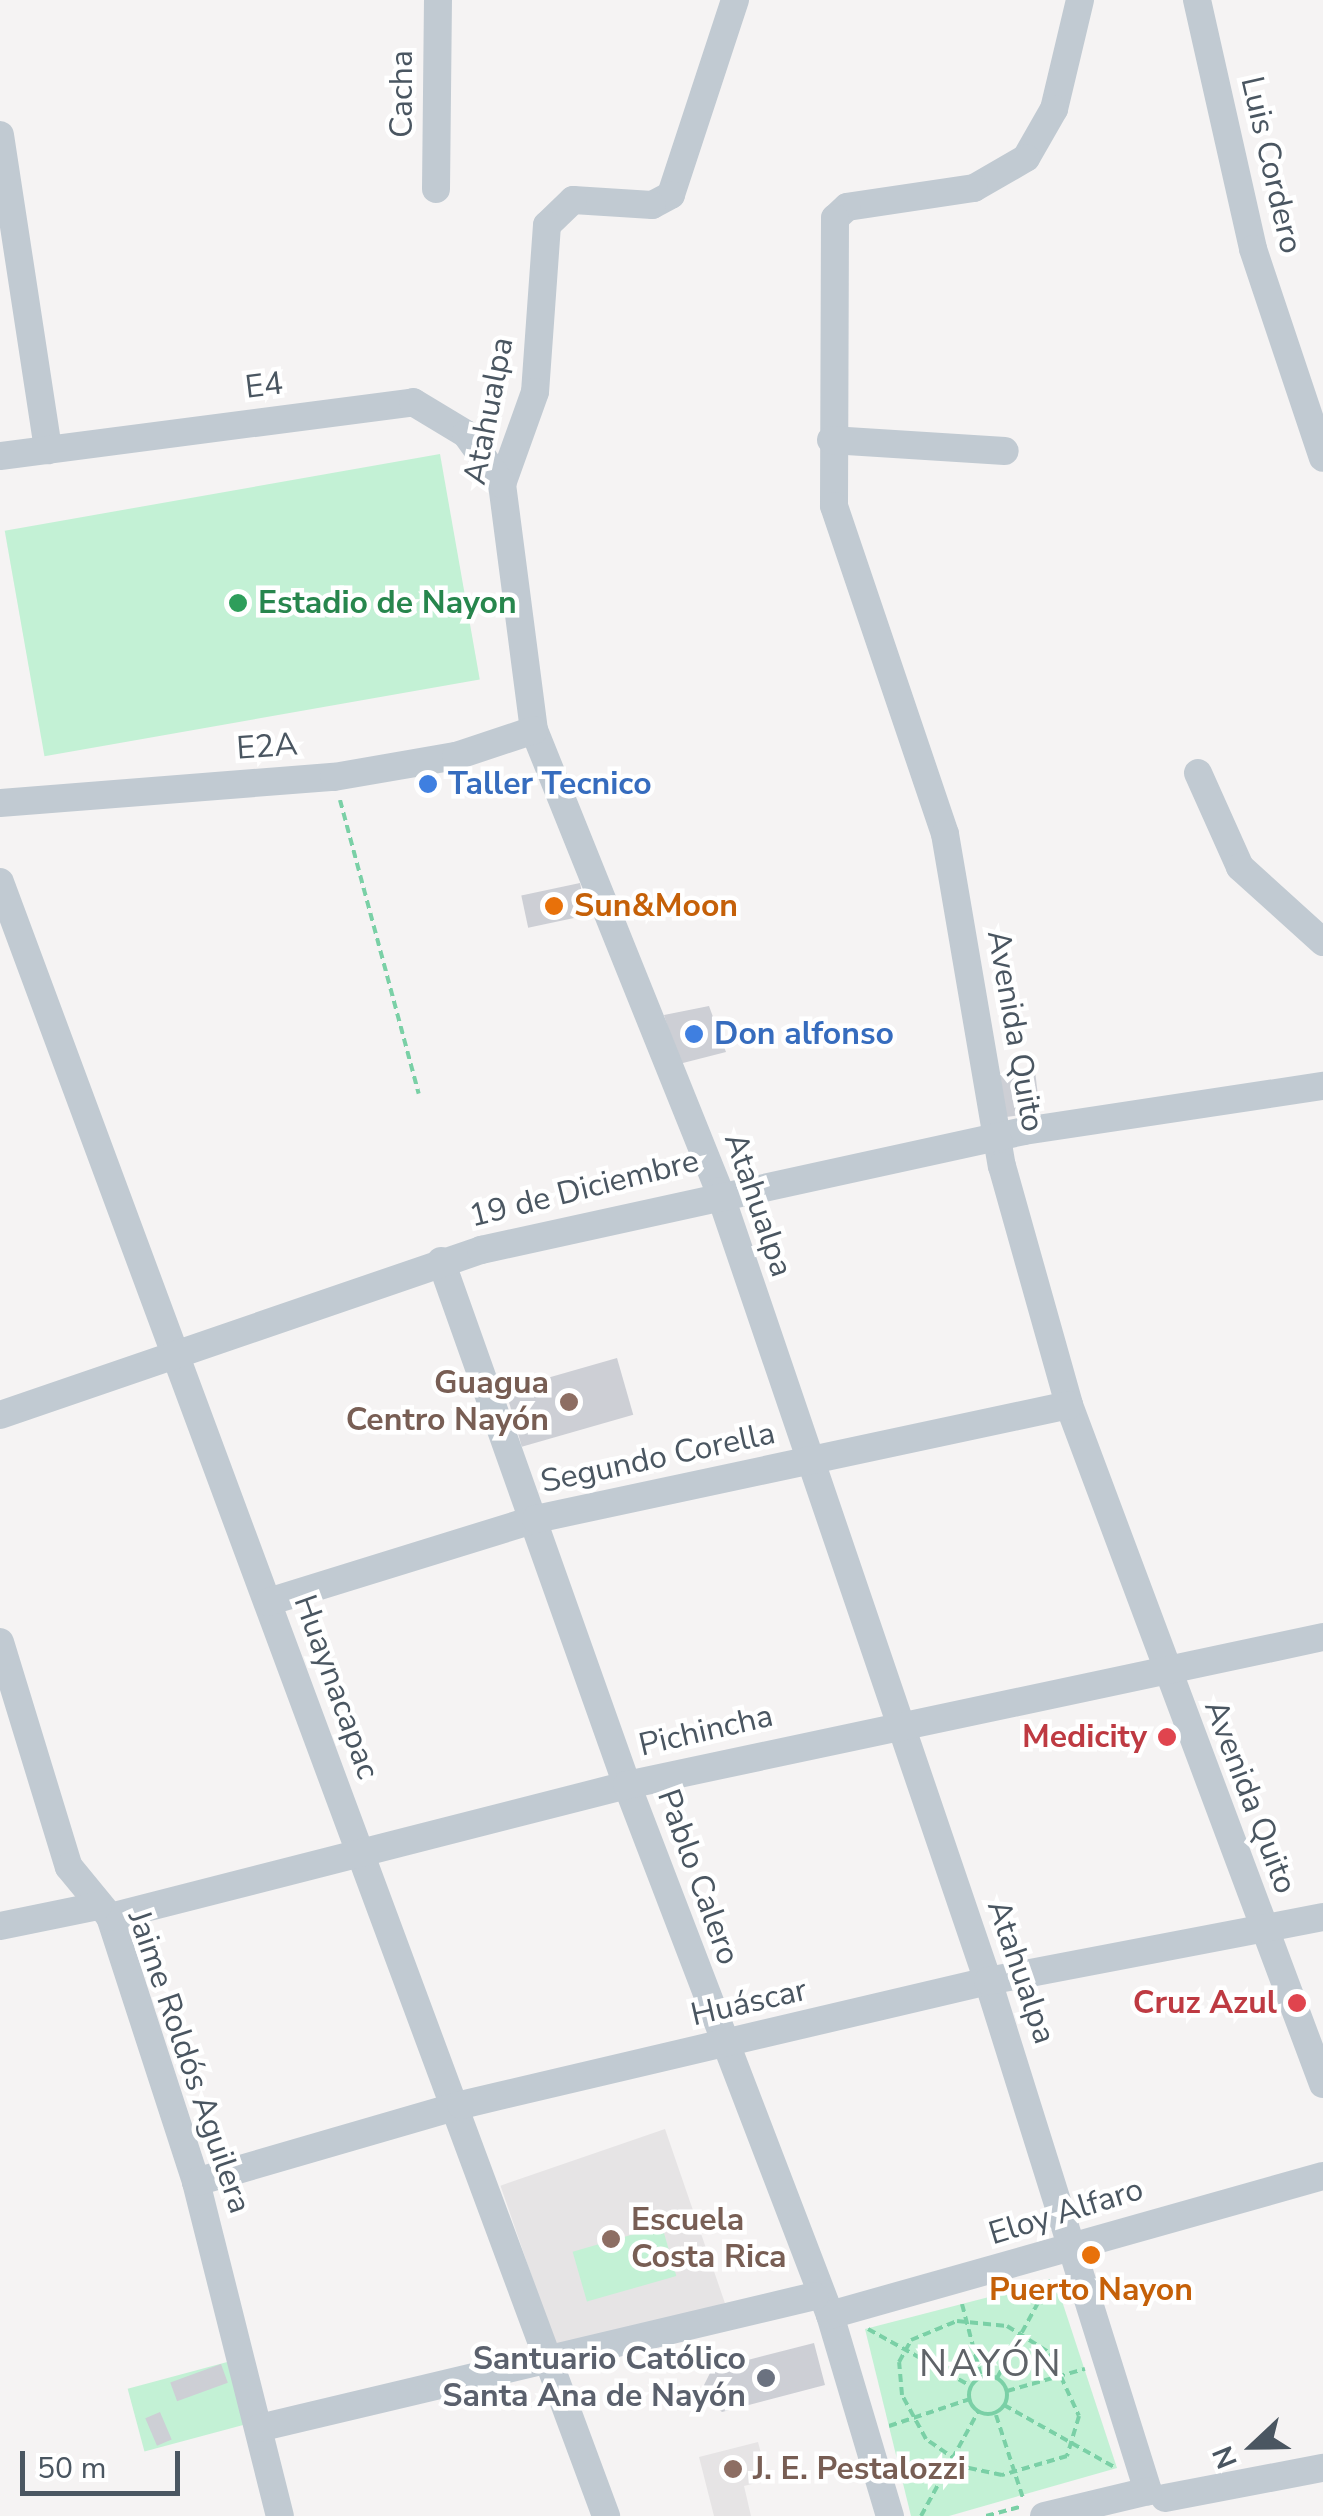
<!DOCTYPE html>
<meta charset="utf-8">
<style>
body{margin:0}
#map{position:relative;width:1323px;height:2516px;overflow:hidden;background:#f5f3f3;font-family:"Nunito Sans",sans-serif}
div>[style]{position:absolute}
.education>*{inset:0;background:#e6e4e5;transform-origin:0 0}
.green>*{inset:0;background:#c3f1d5;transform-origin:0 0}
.building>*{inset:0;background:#cdcfd5;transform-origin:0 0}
.path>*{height:4px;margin-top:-2px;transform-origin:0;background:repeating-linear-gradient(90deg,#7ad0a6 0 8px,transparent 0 13px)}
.path>.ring{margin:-2px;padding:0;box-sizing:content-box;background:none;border:4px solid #7ad0a6;border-radius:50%}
.minor>*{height:28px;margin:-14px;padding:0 14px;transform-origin:14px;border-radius:14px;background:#c1cad2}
.dots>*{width:28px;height:28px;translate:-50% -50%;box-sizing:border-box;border:5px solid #fff;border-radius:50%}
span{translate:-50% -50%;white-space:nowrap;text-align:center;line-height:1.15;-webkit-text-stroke:9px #fff;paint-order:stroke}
.street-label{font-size:32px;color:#4a5661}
.leisure-label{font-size:32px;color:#27864d;font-weight:700}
.left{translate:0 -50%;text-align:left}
.shop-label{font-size:32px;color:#366cbe;font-weight:700}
.food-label{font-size:32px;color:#c56008;font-weight:700}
.education-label{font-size:32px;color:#785e54;font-weight:700}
.right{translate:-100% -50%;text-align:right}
.health-label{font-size:32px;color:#be3a42;font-weight:700}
.worship-label{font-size:32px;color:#5b616d;font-weight:700}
.quarter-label{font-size:38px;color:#5f6368;letter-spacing:2.5px}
.north{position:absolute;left:1203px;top:2396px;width:100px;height:100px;-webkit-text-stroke:8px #fff;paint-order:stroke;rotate:248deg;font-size:28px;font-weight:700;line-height:40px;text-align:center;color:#4a5661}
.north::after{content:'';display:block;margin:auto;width:35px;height:45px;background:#4a5661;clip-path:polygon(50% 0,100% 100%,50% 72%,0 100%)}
.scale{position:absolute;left:20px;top:2451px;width:160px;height:45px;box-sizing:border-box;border:5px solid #4a5661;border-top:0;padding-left:12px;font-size:30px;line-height:35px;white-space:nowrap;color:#4a5661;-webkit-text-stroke:8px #fff;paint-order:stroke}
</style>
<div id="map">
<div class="education">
<i style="left:665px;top:2129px;width:184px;height:174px;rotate:71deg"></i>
<i style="clip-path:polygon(758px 2442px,768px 2480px,744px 2486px,751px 2516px,714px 2516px,699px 2457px)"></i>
</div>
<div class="green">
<i style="left:440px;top:454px;width:229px;height:442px;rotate:80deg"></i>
<i style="left:662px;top:2226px;width:52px;height:93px;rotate:74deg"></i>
<i style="clip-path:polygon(1039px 2284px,1060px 2295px,1117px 2468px,949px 2516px,911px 2516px,865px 2329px)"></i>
<i style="left:231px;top:2361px;width:65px;height:107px;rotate:75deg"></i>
</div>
<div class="building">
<i style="left:580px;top:883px;width:33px;height:60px;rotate:78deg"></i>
<i style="clip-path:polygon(709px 1006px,726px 1052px,679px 1064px,664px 1015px)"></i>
<i style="left:1035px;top:1071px;width:42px;height:43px;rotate:83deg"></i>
<i style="left:617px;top:1358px;width:59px;height:116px;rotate:74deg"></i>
<i style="clip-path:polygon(814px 2343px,825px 2385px,722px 2412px,710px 2402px,704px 2385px,711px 2371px,732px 2365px,728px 2353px,741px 2349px,744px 2361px)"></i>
<i style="left:221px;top:2364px;width:20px;height:54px;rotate:70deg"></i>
<i style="left:160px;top:2412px;width:30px;height:16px;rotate:67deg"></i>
</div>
<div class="path">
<i style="left:340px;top:800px;width:304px;rotate:75deg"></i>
<i style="left:962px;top:2304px;width:75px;rotate:75.4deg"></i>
<i style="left:957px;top:2321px;width:50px;rotate:5.7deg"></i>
<i style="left:1007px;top:2326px;width:51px;rotate:32.1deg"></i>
<i style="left:1050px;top:2353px;width:69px;rotate:65.3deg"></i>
<i style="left:1079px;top:2416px;width:42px;rotate:106.7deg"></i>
<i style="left:1067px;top:2456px;width:68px;rotate:163.7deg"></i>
<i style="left:1002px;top:2475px;width:35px;rotate:-168deg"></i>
<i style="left:968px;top:2468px;width:51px;rotate:-145.4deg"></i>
<i style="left:926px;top:2439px;width:50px;rotate:-118.6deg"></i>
<i style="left:902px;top:2395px;width:33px;rotate:-95deg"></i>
<i style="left:899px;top:2362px;width:25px;rotate:-61deg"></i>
<i style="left:911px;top:2340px;width:50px;rotate:-22.4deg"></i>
<i style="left:868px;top:2329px;width:118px;rotate:29deg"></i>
<i class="ring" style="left:969px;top:2376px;width:34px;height:34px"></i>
<i style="left:997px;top:2378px;width:115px;rotate:-61.4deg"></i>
<i style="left:1007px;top:2391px;width:81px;rotate:-15.8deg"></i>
<i style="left:1004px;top:2405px;width:126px;rotate:29.4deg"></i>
<i style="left:996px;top:2415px;width:90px;rotate:72deg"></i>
<i style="left:889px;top:2426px;width:85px;rotate:-18.4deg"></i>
<i style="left:921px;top:2516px;width:119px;rotate:-61.3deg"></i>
<i style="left:986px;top:2516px;width:35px;rotate:-15deg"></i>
</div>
<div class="minor">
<i style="left:735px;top:0;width:205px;rotate:108.2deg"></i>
<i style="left:671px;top:195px;width:21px;rotate:152deg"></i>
<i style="left:652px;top:205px;width:79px;rotate:-176.4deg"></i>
<i style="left:573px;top:200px;width:36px;rotate:136deg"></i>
<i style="left:547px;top:225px;width:167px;rotate:94.1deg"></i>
<i style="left:535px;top:392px;width:98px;rotate:109.7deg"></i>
<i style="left:502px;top:484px;width:248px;rotate:82.6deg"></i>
<i style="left:534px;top:730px;width:497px;rotate:68.1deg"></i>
<i style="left:719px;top:1191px;width:835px;rotate:71.2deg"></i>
<i style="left:988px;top:1981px;width:535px;rotate:72.58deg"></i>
<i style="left:1080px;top:0;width:112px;rotate:103.4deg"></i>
<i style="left:1054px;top:109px;width:56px;rotate:119.7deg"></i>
<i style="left:1026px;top:158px;width:60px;rotate:150deg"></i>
<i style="left:974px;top:188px;width:128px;rotate:171.5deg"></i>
<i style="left:847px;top:207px;width:16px;rotate:137deg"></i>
<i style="left:835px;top:218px;width:288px;rotate:90.2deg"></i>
<i style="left:834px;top:506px;width:346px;rotate:71.3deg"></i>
<i style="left:945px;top:834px;width:337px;rotate:80.3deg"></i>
<i style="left:1002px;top:1166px;width:248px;rotate:74.3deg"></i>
<i style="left:1069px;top:1405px;width:725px;rotate:69.49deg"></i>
<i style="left:1197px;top:0;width:255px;rotate:77.3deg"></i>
<i style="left:1253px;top:249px;width:220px;rotate:71.5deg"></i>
<i style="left:0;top:135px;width:319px;rotate:81.3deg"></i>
<i style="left:436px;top:189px;width:189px;rotate:-89.4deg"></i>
<i style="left:831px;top:440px;width:174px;rotate:3.6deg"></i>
<i style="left:0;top:456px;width:417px;rotate:-7.4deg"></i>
<i style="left:413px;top:402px;width:62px;rotate:31.1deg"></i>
<i style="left:466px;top:434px;width:62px;rotate:54.2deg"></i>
<i style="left:1198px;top:773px;width:103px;rotate:65.9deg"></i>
<i style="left:1240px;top:867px;width:112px;rotate:42.1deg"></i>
<i style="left:0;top:803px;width:335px;rotate:-4.5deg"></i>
<i style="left:334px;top:777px;width:124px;rotate:-9.8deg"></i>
<i style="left:456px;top:756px;width:82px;rotate:-18.4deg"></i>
<i style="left:0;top:882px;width:1743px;rotate:69.65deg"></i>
<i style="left:441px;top:1261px;width:556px;rotate:70.46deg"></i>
<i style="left:627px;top:1785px;width:568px;rotate:69.04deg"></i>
<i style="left:830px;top:2315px;width:210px;rotate:73.4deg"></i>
<i style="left:0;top:1415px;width:509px;rotate:-18.93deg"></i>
<i style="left:481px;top:1250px;width:556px;rotate:-12.36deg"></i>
<i style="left:1024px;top:1131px;width:302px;rotate:-8.6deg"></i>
<i style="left:268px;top:1602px;width:281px;rotate:-17.2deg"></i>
<i style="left:536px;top:1519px;width:545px;rotate:-12.07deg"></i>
<i style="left:0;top:1642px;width:235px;rotate:73deg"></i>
<i style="left:69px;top:1867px;width:65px;rotate:50.6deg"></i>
<i style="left:110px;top:1917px;width:279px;rotate:72deg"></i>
<i style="left:196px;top:2182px;width:344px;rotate:75.9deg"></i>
<i style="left:110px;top:1917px;width:534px;rotate:-14.32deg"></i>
<i style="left:627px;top:1785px;width:712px;rotate:-12deg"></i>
<i style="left:0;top:1926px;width:100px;rotate:-11.5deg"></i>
<i style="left:196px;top:2182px;width:276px;rotate:-16.2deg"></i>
<i style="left:461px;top:2105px;width:541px;rotate:-13.24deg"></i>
<i style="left:988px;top:1981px;width:341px;rotate:-10.8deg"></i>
<i style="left:830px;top:2315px;width:512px;rotate:-15.75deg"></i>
<i style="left:259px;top:2428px;width:571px;rotate:-13.36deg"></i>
<i style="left:1165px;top:2498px;width:161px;rotate:-10.8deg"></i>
<i style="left:1044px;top:2516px;width:107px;rotate:-13.5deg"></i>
</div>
<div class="dots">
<i style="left:238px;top:603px;background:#2e9e5b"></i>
<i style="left:428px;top:784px;background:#3f7fe0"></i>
<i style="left:554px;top:906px;background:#e8710a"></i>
<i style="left:694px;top:1034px;background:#3f7fe0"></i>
<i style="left:569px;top:1402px;background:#8d6e63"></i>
<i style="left:1167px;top:1737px;background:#e0444e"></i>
<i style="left:1297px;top:2003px;background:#e0444e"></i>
<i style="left:611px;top:2239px;background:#8d6e63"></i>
<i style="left:1091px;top:2255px;background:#e8710a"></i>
<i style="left:766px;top:2378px;background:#6b7280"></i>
<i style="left:733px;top:2469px;background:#8d6e63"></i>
</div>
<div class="street-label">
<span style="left:402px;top:94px;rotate:-90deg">Cacha</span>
<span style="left:1271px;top:165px;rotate:77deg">Luis Cordero</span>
<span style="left:264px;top:386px;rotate:-7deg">E4</span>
<span style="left:489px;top:411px;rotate:-79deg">Atahualpa</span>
<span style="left:267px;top:747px;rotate:-4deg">E2A</span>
<span style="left:1015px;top:1031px;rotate:80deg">Avenida Quito</span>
<span style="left:584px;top:1189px;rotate:-14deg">19 de Diciembre</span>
<span style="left:758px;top:1205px;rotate:71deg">Atahualpa</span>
<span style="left:658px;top:1458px;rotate:-12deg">Segundo Corella</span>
<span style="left:336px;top:1687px;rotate:70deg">Huaynacapac</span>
<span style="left:706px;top:1731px;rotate:-13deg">Pichincha</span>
<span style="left:1250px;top:1797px;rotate:69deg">Avenida Quito</span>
<span style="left:698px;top:1877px;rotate:70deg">Pablo Calero</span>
<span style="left:1021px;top:1972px;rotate:71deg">Atahualpa</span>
<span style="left:749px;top:2003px;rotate:-13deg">Huáscar</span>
<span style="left:189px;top:2062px;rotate:71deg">Jaime Roldós Aguilera</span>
<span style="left:1066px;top:2212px;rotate:-17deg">Eloy Alfaro</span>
</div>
<div class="leisure-label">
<span class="left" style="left:258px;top:603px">Estadio de Nayon</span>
</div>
<div class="shop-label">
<span class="left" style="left:448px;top:784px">Taller Tecnico</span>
<span class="left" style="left:714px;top:1034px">Don alfonso</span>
</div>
<div class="food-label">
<span class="left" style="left:574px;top:906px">Sun&amp;Moon</span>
<span style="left:1091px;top:2290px">Puerto Nayon</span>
</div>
<div class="education-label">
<span class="right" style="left:549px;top:1402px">Guagua<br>Centro Nayón</span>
<span class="left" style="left:631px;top:2239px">Escuela<br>Costa Rica</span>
<span class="left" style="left:753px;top:2469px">J. E. Pestalozzi</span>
</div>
<div class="health-label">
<span class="right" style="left:1147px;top:1737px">Medicity</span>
<span class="right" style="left:1277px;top:2003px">Cruz Azul</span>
</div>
<div class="worship-label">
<span class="right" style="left:746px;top:2378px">Santuario Católico<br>Santa Ana de Nayón</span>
</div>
<div class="quarter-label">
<span style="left:991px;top:2364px">NAYÓN</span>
</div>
<div class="north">N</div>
<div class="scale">50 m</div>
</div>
